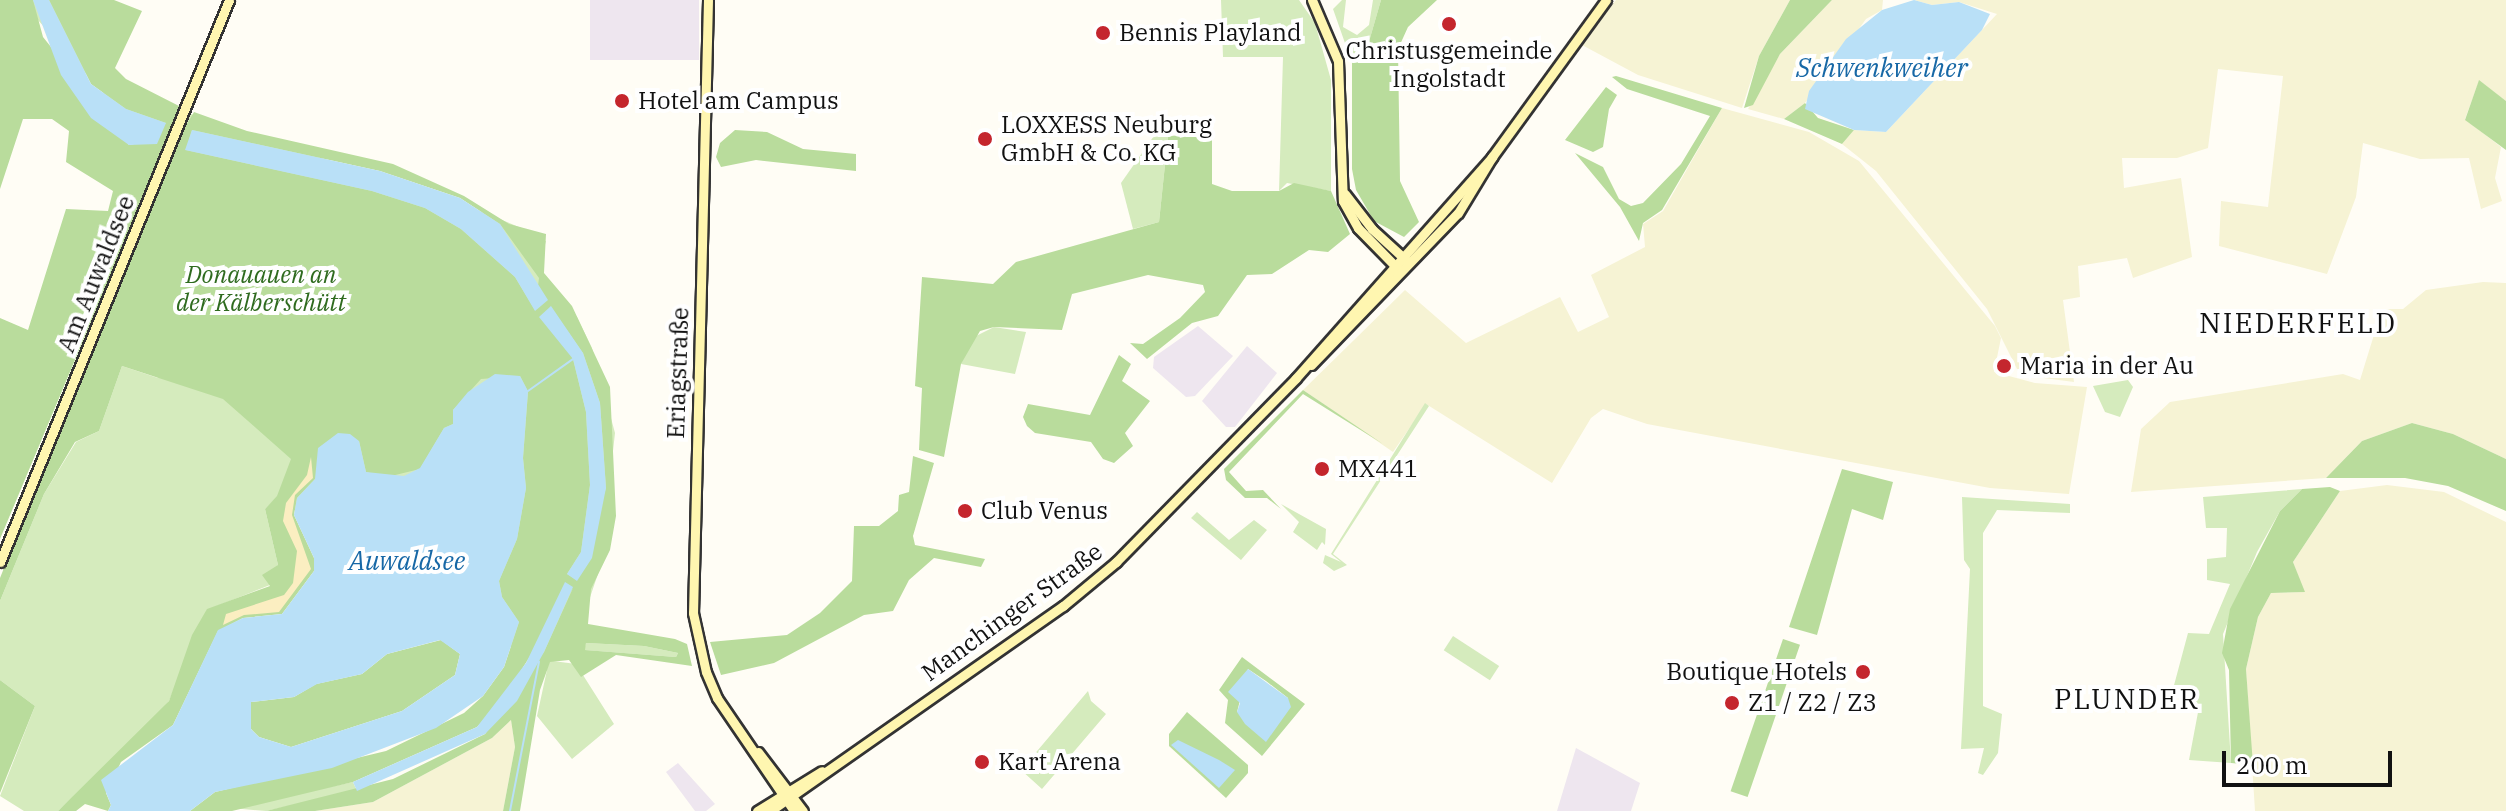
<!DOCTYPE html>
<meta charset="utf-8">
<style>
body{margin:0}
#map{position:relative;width:2506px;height:811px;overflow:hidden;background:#fffdf5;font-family:"IBM Plex Serif",serif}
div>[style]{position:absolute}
.industrial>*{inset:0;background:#eee6ef;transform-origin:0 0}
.farmland>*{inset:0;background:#f6f3d4}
.green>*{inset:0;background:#d5ebbd;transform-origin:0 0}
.forest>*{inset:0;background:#b9dc9c;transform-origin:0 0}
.sand>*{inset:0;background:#fbeec1}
.water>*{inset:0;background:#b9e0f7}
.stream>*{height:2px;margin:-1px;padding:0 1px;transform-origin:1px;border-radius:1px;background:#b9e0f7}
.roads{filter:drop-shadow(2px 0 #333) drop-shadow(-2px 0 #333) drop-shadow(0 2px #333) drop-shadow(0 -2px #333)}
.secondary>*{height:9px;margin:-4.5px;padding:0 4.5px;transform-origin:4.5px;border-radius:4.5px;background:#fff6b0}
.dots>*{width:22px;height:22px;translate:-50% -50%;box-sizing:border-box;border:4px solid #fff;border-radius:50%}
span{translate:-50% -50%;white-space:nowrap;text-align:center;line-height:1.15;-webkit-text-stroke:8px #fff;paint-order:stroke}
.poi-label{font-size:24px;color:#111}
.left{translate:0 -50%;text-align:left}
.right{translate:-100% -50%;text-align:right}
.street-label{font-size:24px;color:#111}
.park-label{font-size:24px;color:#2f6b1f;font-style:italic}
.water-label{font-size:26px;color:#1768a6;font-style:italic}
.quarter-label{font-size:28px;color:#111;letter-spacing:2px}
.scale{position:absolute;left:2222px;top:751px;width:170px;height:36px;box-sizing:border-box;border:4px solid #111;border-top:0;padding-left:10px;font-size:24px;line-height:28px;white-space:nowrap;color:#111;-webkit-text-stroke:6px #fff;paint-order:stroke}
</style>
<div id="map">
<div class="industrial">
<i style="left:590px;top:0;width:109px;height:60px"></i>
<i style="clip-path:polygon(1198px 326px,1233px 356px,1195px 396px,1186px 397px,1153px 368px,1154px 357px)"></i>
<i style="clip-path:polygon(1247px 346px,1277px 373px,1235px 427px,1226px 427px,1202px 401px)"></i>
<i style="clip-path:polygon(1576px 748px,1640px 783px,1631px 811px,1557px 811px)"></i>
<i style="clip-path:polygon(678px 763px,715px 804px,706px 811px,695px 811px,666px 772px)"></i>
</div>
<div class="farmland">
<i style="clip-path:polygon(1616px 0,1790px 0,1759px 56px,1742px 108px,1638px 75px,1582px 45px)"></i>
<i style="clip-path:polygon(1832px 0,1883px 0,1882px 10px,1866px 19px,1805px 103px,1784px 119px,1748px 109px,1780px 54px)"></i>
<i style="clip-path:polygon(1914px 0,2506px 0,2506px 101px,2479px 81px,2465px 119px,2501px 147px,2495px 178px,2502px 201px,2481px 209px,2469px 158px,2420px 159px,2363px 143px,2356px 197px,2327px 274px,2219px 246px,2221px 201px,2268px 207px,2283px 76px,2218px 69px,2208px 148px,2177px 158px,2122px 158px,2124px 188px,2181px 178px,2192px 257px,2133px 278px,2127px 258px,2078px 266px,2080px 297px,2063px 300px,2074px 382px,2020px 375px,1987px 309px,1876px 171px,1842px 144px,1854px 130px,1886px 132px,1997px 14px,1959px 2px,1932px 5px)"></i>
<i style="clip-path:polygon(1722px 108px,1809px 132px,1859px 161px,1995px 326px,2001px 338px,1994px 372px,2035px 383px,2087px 387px,2069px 494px,1990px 488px,1647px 424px,1603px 409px,1591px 418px,1552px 483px,1426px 404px,1393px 452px,1303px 390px,1405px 290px,1466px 343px,1560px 297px,1578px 332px,1609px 317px,1591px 275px,1645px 247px,1643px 224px,1663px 211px)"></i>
<i style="clip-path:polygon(2483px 282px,2506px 283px,2506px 459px,2453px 434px,2412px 423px,2362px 441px,2326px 478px,2131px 492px,2141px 429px,2170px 402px,2343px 374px,2360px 380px,2382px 309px,2403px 309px,2426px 290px)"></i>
<i style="clip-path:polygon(2387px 485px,2444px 492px,2506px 522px,2506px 811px,2255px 811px,2246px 669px,2258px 617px,2271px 593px,2304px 592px,2293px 562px,2340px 491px)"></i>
<i style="clip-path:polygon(511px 720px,515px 747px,503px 811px,315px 811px,373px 802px,492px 738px)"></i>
</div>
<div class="green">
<i style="clip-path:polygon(20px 0,102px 0,108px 62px,128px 82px,179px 110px,485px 213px,531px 232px,531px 240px,546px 241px,538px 269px,577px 317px,592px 348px,615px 433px,600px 568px,571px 653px,555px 656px,553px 661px,576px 664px,614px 724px,572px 759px,537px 716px,547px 670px,277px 497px,265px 509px,278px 565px,270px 585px,207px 610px,169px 701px,145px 729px,58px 811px,24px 811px,0 796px,35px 706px,0 680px,0 601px,44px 494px,76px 442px,99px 431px,122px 366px,158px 378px,109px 308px,167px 164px)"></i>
<i style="clip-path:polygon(1221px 0,1299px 0,1315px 23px,1331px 80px,1331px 191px,1287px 183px,1279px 191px,1283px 57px,1223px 57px)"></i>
<i style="clip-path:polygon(1342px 0,1346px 0,1343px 27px,1357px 35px,1369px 25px,1373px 0,1381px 0,1370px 38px,1352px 63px,1333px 9px)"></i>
<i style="clip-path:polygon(1156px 133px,1168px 136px,1159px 222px,1133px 229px,1121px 183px)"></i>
<i style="clip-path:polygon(994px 327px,1026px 332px,1015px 374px,961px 364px,972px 338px)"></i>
<i style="clip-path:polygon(2128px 380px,2133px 387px,2120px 417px,2105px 412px,2093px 386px)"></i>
<i style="clip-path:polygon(1425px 403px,1429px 406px,1333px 554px,1347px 565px,1334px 571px,1323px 563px,1325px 555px,1341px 562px,1331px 554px)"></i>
<i style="clip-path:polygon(2302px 489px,2280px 511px,2257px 552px,2223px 634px,2231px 763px,2189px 760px,2199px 707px,2173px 689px,2188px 633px,2209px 634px,2230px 584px,2207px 580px,2207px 559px,2226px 557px,2227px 528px,2206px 528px,2203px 497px)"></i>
<i style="clip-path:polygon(1962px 497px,2070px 504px,2070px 513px,1997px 510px,1983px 533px,1983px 706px,2002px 714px,1998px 753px,1983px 775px,1978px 773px,1984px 748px,1961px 749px,1970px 569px,1964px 560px)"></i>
<i style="clip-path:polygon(1281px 504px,1326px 529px,1325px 545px,1322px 542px,1317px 550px,1293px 532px,1299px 522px)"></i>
<i style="clip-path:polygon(1197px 512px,1229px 540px,1254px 520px,1267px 530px,1241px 560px,1191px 518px)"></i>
<i style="left:1453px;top:636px;width:55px;height:17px;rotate:33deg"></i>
<i style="clip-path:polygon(586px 643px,644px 646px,678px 653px,676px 657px,584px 650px)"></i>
<i style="clip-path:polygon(1088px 691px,1091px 701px,1106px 714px,1042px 789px,1021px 770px)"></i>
<i style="clip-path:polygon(353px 782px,357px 791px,266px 811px,231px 808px)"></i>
</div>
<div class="forest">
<i style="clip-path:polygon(0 0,33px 0,43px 37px,129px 145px,145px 142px,166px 123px,126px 109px,91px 84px,49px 0,114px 0,142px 11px,115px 68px,126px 79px,181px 107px,0 539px,0 318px,28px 330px,66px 209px,108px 211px,113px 191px,66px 162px,69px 131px,52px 119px,23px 119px,0 189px)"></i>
<i style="clip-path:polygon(1381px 0,1437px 0,1408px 27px,1398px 49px,1400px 181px,1419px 222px,1404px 237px,1374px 221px,1356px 190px,1352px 169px,1352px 63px,1370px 38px)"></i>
<i style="clip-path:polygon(1790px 0,1832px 0,1780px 54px,1753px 105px,1744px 108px,1759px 56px)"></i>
<i style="clip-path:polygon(1616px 76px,1722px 108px,1662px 210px,1643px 223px,1639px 241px,1620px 207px,1575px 153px,1603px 167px,1619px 199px,1631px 206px,1643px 203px,1681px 164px,1710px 116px,1627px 89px,1612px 77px)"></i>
<i style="clip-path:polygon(2479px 80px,2506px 101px,2506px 150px,2465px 120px)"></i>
<i style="clip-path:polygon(1606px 87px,1617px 95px,1609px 109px,1603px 147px,1593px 152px,1565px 140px)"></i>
<i style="clip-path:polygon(1805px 103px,1818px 118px,1854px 130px,1842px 144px,1784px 119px)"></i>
<i style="clip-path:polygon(evenodd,194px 112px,247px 131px,393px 164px,464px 196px,509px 224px,546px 234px,544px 273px,572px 306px,610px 387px,616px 516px,610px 550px,591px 589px,588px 624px,675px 639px,687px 644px,692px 666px,616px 655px,581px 677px,569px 660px,550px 662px,540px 690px,520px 811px,503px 811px,515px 747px,511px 720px,492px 738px,373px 802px,315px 811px,266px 811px,393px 779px,485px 734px,544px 652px,573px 588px,505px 696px,477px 727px,353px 782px,232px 811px,190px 811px,215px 792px,386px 751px,464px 713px,483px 696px,504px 667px,519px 622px,502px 597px,499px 581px,517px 539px,526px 488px,523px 458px,528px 392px,520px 376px,481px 379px,453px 410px,453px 424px,444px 428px,420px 469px,387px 477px,366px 472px,359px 441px,315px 479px,297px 498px,294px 515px,314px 558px,314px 571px,282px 614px,243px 618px,218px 631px,173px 725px,121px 762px,106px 793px,111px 805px,108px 811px,85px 804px,76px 811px,58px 811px,169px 701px,192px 635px,207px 609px,270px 586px,262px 575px,278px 565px,265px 509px,277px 496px,291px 459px,223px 399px,122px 366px,99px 431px,75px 442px,44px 494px,0 601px,0 578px,174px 146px,194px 112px,192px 130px,380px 171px,460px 198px,500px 224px,539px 278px,535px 310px,515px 277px,461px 229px,425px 208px,372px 191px,186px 150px,192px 130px,194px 112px,550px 306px,583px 353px,600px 403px,606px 488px,577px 580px,567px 574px,581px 552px,590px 485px,586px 412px,573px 359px,550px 306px,194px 112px,586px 643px,644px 646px,678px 653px,676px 657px,585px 650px,586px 643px)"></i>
<i style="clip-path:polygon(735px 130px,767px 132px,803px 149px,856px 154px,856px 171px,756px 160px,721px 167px,716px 157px,720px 143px)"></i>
<i style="clip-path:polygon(1212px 134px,1212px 184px,1232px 191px,1279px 191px,1294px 183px,1331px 191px,1350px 234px,1328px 252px,1309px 250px,1272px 274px,1247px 275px,1218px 316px,1192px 323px,1147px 359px,1130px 343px,1143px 344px,1180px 318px,1205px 292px,1203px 285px,1148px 275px,1072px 294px,1062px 330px,994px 327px,980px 331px,961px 364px,944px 457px,919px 450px,922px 388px,915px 386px,922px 277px,993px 284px,1016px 262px,1159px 222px,1168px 136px)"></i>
<i style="clip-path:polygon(1119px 355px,1131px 364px,1122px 381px,1150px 401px,1125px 433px,1133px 446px,1114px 463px,1103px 459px,1091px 442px,1035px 433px,1027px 426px,1023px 417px,1028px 404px,1090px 415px)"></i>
<i style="clip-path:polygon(1303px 390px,1383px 444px,1303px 394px,1229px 472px,1246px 491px,1263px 490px,1281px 509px,1267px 498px,1245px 498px,1226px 480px,1224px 469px)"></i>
<i style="clip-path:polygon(2412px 423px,2453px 434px,2506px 459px,2506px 511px,2448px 486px,2405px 478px,2326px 478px,2362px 441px)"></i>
<i style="clip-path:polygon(913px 456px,934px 463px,913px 536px,915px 545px,985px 559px,981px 567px,934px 558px,909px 580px,893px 611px,864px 615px,774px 663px,721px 675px,710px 642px,787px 635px,820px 613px,852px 581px,854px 526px,879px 526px,898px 511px,899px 495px,909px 492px)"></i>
<i style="clip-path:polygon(1842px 469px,1893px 482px,1883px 520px,1852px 509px,1817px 635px,1789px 627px)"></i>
<i style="clip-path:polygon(2330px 487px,2340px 491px,2293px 562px,2305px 592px,2271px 593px,2258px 617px,2246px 669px,2253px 765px,2231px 763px,2229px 670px,2222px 653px,2230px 609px,2280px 511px,2302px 489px)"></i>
<i style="left:1783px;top:639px;width:18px;height:161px;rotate:19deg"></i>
<i style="clip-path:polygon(441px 640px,460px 654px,455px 675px,402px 711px,291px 747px,259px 737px,251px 729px,251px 702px,294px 697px,316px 684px,362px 674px,387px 654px)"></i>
<i style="clip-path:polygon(evenodd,1242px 657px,1305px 704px,1262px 756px,1225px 723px,1228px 700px,1219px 690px,1242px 657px,1248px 669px,1266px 681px,1288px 698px,1237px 712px,1248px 669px)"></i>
<i style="clip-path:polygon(0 680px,35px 706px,0 793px)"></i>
<i style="clip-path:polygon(1187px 712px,1248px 765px,1248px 773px,1226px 798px,1169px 746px,1169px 734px)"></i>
</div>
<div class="sand">
<i style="clip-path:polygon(311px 457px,313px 478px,295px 495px,292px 515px,311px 569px,279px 612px,244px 615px,223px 625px,226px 614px,284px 595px,293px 583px,297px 551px,283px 521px,286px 503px,307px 475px)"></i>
</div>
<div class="water">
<i style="clip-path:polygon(33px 0,49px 0,91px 84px,126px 109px,166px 123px,157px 144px,129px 145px,91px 118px,61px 75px)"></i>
<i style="clip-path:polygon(1914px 0,1932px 5px,1959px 2px,1990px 14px,1982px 30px,1886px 132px,1854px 130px,1805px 109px,1809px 91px,1846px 39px,1882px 10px)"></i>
<i style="clip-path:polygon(192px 130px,380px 171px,460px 198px,500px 224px,548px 300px,535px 311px,515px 277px,461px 229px,425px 208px,372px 191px,185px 150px)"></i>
<i style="clip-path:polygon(551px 306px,583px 353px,600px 403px,606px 488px,592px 558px,577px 581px,567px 574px,581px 552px,590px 485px,586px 412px,573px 359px,539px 317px)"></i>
<i style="clip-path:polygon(evenodd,495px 374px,520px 376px,528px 391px,523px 458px,526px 488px,517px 539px,499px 581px,502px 597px,519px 622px,504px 667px,483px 696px,436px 728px,332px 768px,215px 792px,190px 811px,108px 811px,111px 805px,101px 780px,173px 725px,218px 630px,243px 618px,282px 614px,314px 571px,314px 558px,294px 515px,297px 498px,315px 479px,318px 448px,338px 433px,350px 434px,359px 441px,366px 472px,404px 476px,420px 468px,444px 428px,453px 424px,453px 410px,468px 392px,495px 374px,440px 640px,460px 654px,455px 675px,402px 711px,291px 747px,259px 737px,251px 729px,251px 702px,294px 697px,317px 684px,362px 674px,387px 654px,440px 640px)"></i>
<i style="clip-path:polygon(565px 582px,573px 587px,544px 652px,517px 701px,485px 734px,357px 791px,353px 782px,477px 727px,526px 663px)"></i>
<i style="clip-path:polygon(1248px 669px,1288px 698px,1291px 707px,1266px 742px,1245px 724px,1237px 712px,1240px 703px,1228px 692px)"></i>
<i style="clip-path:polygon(1178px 740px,1219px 760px,1235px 770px,1219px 788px,1171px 745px)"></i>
</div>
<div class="stream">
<i style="left:528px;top:391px;width:55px;rotate:-35.4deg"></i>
<i style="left:510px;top:811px;width:152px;rotate:-79deg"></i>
</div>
<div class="roads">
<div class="secondary">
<i style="left:708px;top:0;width:613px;rotate:91.4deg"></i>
<i style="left:693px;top:613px;width:60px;rotate:77.6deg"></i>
<i style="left:706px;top:672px;width:28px;rotate:67deg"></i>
<i style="left:717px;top:698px;width:137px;rotate:55.7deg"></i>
<i style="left:1312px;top:0;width:66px;rotate:66.9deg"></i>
<i style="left:1338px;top:61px;width:140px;rotate:88deg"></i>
<i style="left:1343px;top:201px;width:31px;rotate:61deg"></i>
<i style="left:1358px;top:228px;width:59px;rotate:45.7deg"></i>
<i style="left:1345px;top:194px;width:44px;rotate:52.4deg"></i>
<i style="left:1372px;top:229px;width:49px;rotate:42.5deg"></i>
<i style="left:1311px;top:365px;width:211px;rotate:-46deg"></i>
<i style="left:1458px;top:213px;width:66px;rotate:-58.7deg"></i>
<i style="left:1492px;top:157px;width:194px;rotate:-54deg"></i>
<i style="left:0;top:562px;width:607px;rotate:-67.83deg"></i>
<i style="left:758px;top:752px;width:74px;rotate:52.7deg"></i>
<i style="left:757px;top:811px;width:76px;rotate:-31.6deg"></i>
<i style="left:770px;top:811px;width:358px;rotate:-35deg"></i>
<i style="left:1063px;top:606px;width:69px;rotate:-39.7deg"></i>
<i style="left:1116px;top:562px;width:257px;rotate:-45.6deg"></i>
<i style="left:1296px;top:378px;width:295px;rotate:-48.4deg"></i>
</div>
</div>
<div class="dots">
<i style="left:1449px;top:24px;background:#c4262e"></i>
<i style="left:1103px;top:33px;background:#c4262e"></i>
<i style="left:622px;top:101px;background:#c4262e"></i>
<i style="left:985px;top:139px;background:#c4262e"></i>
<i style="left:2004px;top:366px;background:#c4262e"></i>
<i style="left:1322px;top:469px;background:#c4262e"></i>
<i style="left:965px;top:511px;background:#c4262e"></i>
<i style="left:1863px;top:672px;background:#c4262e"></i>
<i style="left:1732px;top:703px;background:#c4262e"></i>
<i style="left:982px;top:762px;background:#c4262e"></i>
</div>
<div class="poi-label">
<span class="left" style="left:1119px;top:33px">Bennis Playland</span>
<span style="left:1449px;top:65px">Christusgemeinde<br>Ingolstadt</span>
<span class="left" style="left:638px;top:101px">Hotel am Campus</span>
<span class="left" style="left:1001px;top:139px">LOXXESS Neuburg<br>GmbH &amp; Co. KG</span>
<span class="left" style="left:2020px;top:366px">Maria in der Au</span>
<span class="left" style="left:1338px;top:469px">MX441</span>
<span class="left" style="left:981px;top:511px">Club Venus</span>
<span class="right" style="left:1847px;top:672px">Boutique Hotels</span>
<span class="left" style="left:1748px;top:703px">Z1 / Z2 / Z3</span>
<span class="left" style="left:998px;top:762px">Kart Arena</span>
</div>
<div class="street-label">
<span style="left:96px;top:274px;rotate:-68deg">Am Auwaldsee</span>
<span style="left:678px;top:373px;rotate:-88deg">Eriagstraße</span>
<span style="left:1012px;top:612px;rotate:-36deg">Manchinger Straße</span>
</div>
<div class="park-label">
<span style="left:261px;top:289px">Donauauen an<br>der Kälberschütt</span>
</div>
<div class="water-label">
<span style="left:1882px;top:68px">Schwenkweiher</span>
<span style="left:407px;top:561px">Auwaldsee</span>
</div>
<div class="quarter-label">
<span style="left:2298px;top:323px">NIEDERFELD</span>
<span style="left:2127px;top:699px">PLUNDER</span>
</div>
<div class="scale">200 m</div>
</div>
